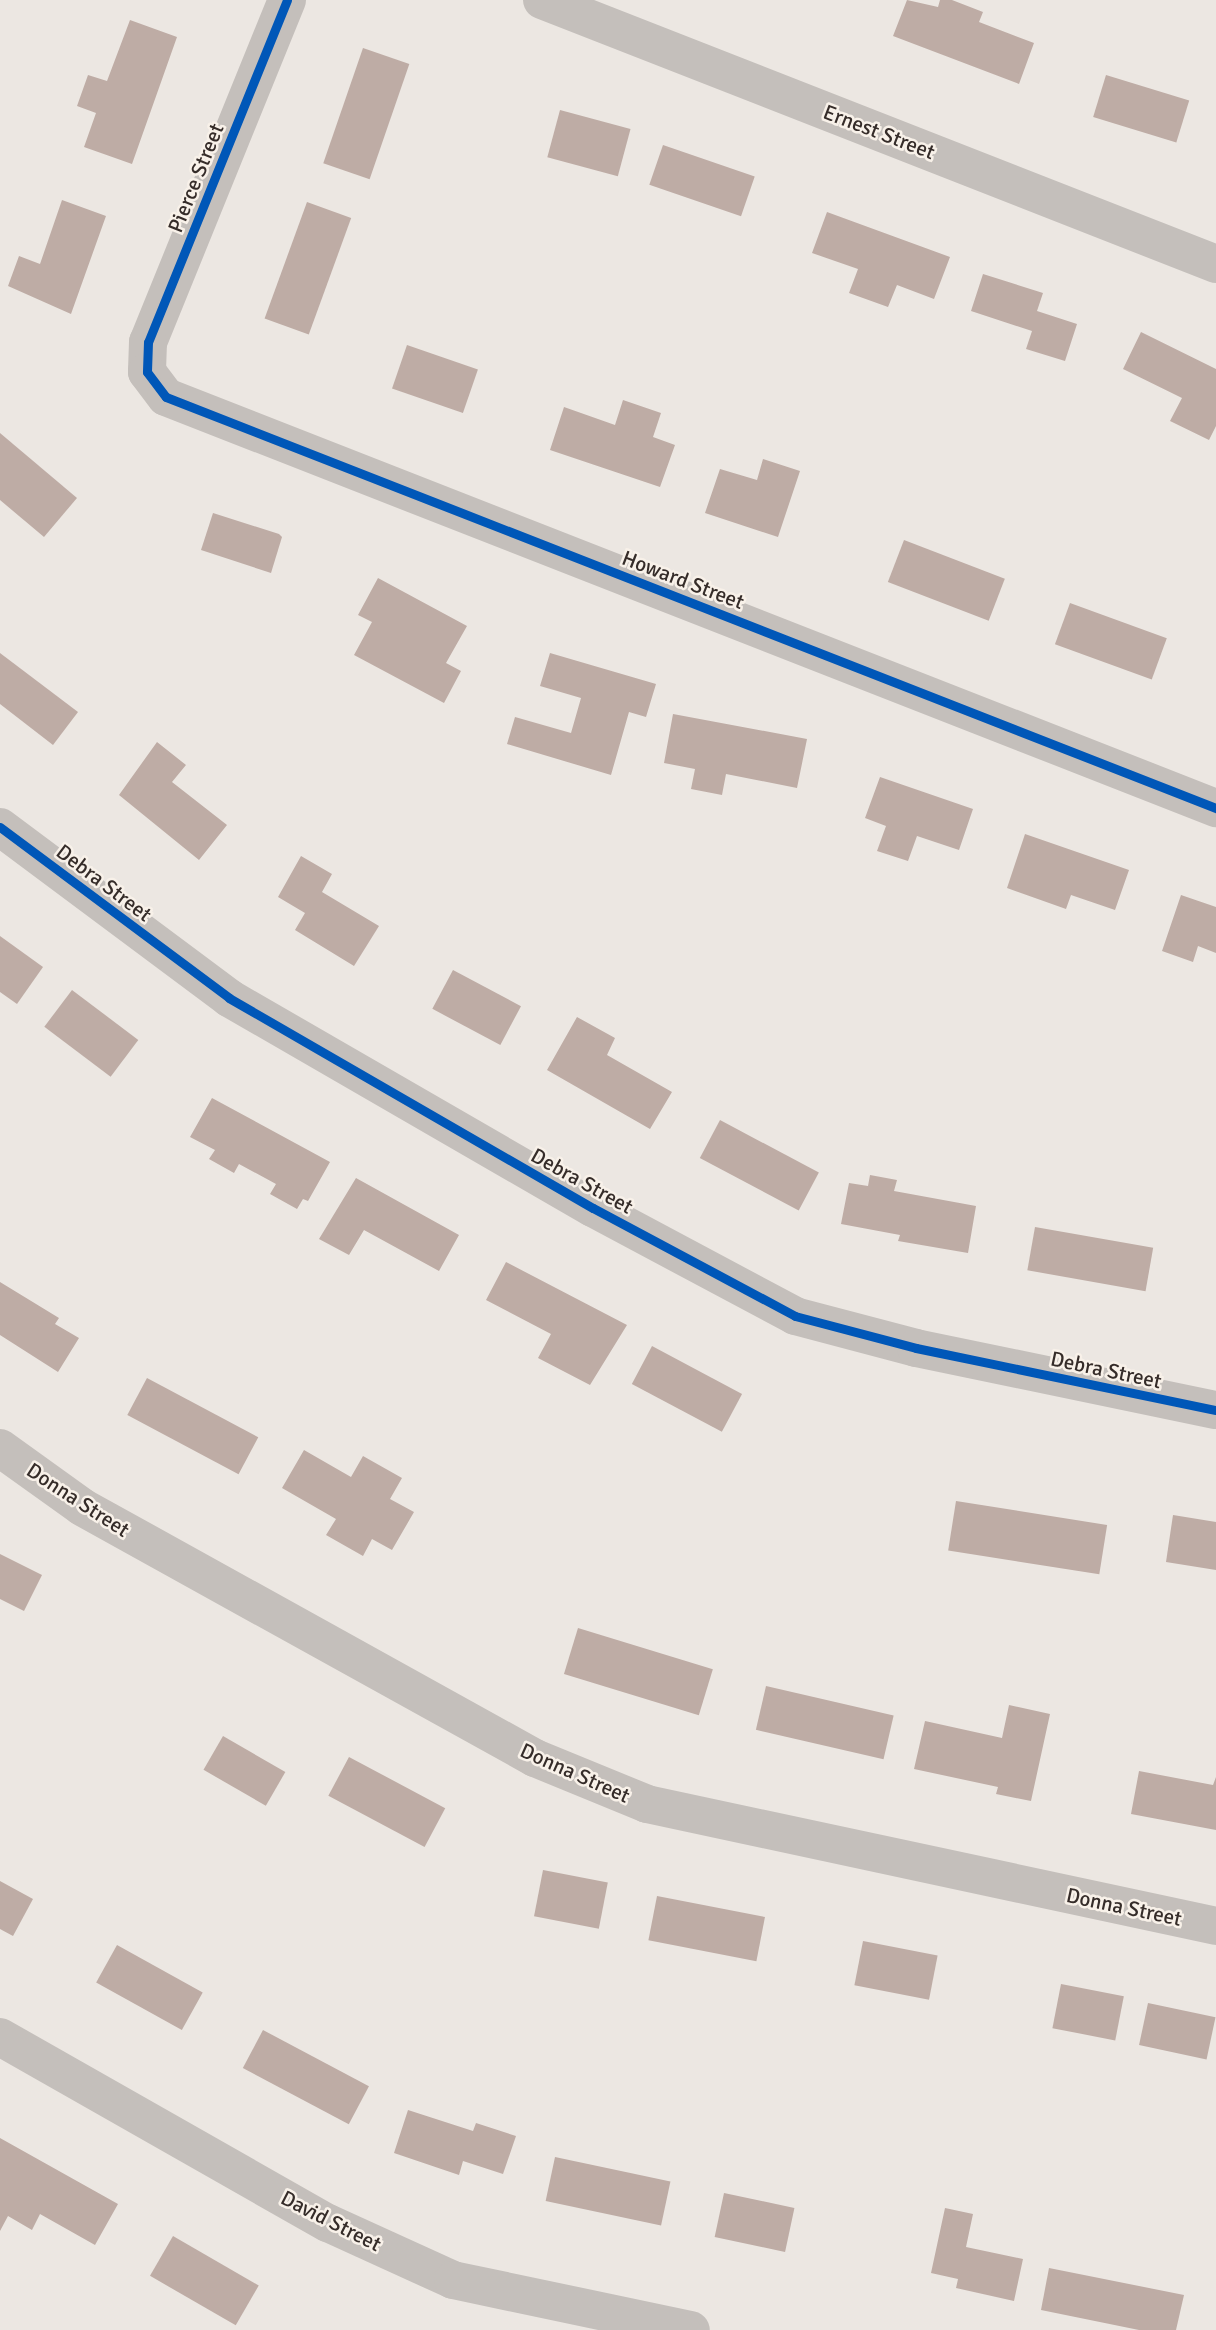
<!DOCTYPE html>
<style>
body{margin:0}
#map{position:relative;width:1216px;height:2330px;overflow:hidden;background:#ece7e2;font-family:Signika,sans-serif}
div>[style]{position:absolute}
.building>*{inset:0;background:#beaca5;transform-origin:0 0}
.minor>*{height:38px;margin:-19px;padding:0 19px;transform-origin:19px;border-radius:19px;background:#c4bfbb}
.cycleway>*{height:9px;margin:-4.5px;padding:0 4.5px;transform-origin:4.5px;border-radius:4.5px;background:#0057b8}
span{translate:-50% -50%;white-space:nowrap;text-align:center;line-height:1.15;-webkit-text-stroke:5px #f8f1e9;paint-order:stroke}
.street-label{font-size:21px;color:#352c29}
</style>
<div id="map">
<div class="building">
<i style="clip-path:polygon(907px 0,938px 7px,940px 0,952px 0,983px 12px,979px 22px,1034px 43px,1019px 84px,893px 36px)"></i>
<i style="clip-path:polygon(130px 20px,177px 37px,132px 164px,84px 147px,96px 113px,77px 106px,88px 75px,107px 81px)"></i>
<i style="left:363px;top:48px;width:49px;height:122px;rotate:19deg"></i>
<i style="left:1106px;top:75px;width:87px;height:44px;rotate:17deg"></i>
<i style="left:560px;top:110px;width:73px;height:49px;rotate:15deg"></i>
<i style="left:663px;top:145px;width:97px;height:42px;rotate:19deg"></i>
<i style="clip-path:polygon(62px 200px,106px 216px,71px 314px,8px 286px,19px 256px,40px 264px)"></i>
<i style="left:307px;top:202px;width:47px;height:124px;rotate:20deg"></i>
<i style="clip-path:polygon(827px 212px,950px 257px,934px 299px,897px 285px,888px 307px,849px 293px,858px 269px,812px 253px)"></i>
<i style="clip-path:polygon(983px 274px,1043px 293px,1037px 311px,1077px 324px,1065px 361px,1026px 349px,1032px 331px,971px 311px)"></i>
<i style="clip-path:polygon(1141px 332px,1216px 369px,1216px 426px,1209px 440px,1170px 421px,1182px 398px,1123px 369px)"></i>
<i style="left:407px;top:345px;width:75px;height:46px;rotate:19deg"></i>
<i style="clip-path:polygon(623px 400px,661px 413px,653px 437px,675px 445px,660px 487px,550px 450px,564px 407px,615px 425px)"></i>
<i style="clip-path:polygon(0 433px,77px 498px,44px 537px,0 500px)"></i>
<i style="clip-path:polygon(763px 459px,800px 471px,778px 537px,705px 513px,720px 469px,757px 480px)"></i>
<i style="clip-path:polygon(213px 513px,279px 534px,282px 537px,271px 573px,201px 550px)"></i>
<i style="left:904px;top:540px;width:108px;height:45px;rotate:21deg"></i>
<i style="clip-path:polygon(378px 578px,467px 626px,446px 663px,461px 671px,444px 703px,354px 655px,372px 622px,358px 615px)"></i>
<i style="left:1070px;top:603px;width:103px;height:44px;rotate:20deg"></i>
<i style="clip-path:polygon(0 653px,78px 712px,53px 745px,0 704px)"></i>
<i style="clip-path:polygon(550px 653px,656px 684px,646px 717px,629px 712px,611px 775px,507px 744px,515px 717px,571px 733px,581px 698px,540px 686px)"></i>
<i style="clip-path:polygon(673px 714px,807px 739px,797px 788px,726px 774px,722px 795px,691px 789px,695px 769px,664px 763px)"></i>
<i style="clip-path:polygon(157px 742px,186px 765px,172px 782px,227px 825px,199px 860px,119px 795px)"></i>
<i style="clip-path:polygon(880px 777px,973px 809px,959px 850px,917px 836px,908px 861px,877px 851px,886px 826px,865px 818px)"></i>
<i style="clip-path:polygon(1025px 834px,1129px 870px,1115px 910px,1071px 895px,1066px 909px,1007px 888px)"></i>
<i style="clip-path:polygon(301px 856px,332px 874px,322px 892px,379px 926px,354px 966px,295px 930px,305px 913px,278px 897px)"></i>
<i style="clip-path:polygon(1181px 895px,1216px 907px,1216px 953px,1198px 946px,1193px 962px,1162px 951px)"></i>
<i style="clip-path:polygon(0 936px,43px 967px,17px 1004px,0 992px)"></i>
<i style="left:453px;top:970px;width:77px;height:44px;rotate:28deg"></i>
<i style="left:72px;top:990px;width:83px;height:46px;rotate:37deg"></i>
<i style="clip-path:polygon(577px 1017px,615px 1038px,607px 1055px,672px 1092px,650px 1129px,547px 1070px)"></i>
<i style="clip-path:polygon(212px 1098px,330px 1162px,308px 1201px,303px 1199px,297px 1209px,270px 1194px,276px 1184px,239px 1164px,234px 1173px,209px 1159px,215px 1150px,190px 1137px)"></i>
<i style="left:720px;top:1120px;width:112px;height:43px;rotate:28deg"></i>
<i style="clip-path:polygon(870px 1175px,897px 1180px,894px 1191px,976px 1206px,968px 1253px,898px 1241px,900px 1235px,841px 1224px,849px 1183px,868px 1186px)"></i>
<i style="clip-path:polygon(356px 1178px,459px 1235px,439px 1271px,364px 1230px,349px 1255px,319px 1239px)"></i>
<i style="left:1035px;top:1227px;width:120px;height:44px;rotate:10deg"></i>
<i style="clip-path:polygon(506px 1262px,627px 1325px,590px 1385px,538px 1358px,551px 1334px,486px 1300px)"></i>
<i style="clip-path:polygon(0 1282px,59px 1318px,55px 1324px,79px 1338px,58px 1372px,0 1335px)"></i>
<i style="left:652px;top:1346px;width:102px;height:43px;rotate:28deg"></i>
<i style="left:147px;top:1378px;width:126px;height:42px;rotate:28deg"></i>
<i style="clip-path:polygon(304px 1450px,351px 1477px,363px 1456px,402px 1478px,390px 1499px,414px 1512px,392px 1550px,372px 1539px,363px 1556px,326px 1535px,336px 1519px,282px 1488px)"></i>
<i style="left:956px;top:1501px;width:153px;height:50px;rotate:9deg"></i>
<i style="clip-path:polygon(1173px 1515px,1216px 1522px,1216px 1570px,1166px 1562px)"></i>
<i style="clip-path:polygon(0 1554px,42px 1575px,24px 1611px,0 1599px)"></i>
<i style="left:578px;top:1628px;width:141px;height:48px;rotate:17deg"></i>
<i style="left:766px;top:1686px;width:131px;height:45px;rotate:13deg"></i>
<i style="clip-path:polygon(1009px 1705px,1050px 1714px,1031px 1801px,996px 1794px,998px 1787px,914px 1769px,925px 1721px,1002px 1738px)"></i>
<i style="left:223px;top:1736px;width:72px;height:39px;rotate:30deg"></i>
<i style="left:349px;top:1757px;width:109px;height:44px;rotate:28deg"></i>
<i style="clip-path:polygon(1139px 1771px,1213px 1785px,1216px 1777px,1216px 1830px,1131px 1814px)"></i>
<i style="left:543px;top:1870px;width:66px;height:47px;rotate:11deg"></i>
<i style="clip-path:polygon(0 1881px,33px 1899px,13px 1936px,0 1929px)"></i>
<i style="left:657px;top:1896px;width:110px;height:45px;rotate:11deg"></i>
<i style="left:863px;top:1941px;width:76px;height:45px;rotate:11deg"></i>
<i style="left:117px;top:1945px;width:98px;height:43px;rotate:29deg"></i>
<i style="left:1061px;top:1984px;width:64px;height:45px;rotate:11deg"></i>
<i style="left:1148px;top:2003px;width:69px;height:43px;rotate:12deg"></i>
<i style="left:263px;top:2030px;width:120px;height:43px;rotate:28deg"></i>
<i style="clip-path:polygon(408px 2110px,473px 2131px,476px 2123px,516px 2136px,503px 2174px,463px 2161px,459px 2175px,394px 2153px)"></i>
<i style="clip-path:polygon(0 2138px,118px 2204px,95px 2245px,40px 2214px,32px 2230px,8px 2216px,0 2231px)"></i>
<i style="left:555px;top:2157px;width:118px;height:45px;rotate:12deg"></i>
<i style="left:724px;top:2193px;width:72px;height:45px;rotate:12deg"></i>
<i style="clip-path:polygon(945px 2208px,973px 2214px,966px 2247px,1023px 2259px,1014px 2301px,956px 2288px,958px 2279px,931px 2273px)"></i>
<i style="left:173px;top:2236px;width:99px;height:46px;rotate:30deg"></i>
<i style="clip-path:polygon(1049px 2268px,1184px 2295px,1176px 2330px,1139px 2330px,1041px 2310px)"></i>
</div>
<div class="minor">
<i style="left:287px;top:0;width:369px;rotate:112.1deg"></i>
<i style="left:148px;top:342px;width:30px;rotate:92deg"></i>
<i style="left:147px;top:372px;width:31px;rotate:53deg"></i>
<i style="left:166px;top:397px;width:1128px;rotate:21.38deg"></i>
<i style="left:542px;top:0;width:724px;rotate:21.39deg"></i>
<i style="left:0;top:827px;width:286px;rotate:36.7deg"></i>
<i style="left:229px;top:998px;width:420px;rotate:30deg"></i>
<i style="left:593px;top:1208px;width:229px;rotate:28.1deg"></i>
<i style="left:795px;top:1316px;width:125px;rotate:14.8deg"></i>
<i style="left:916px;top:1348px;width:306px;rotate:11.7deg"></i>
<i style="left:0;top:1448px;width:101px;rotate:35.7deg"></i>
<i style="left:82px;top:1507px;width:518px;rotate:28.99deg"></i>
<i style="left:535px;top:1758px;width:121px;rotate:22.3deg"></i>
<i style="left:647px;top:1804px;width:582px;rotate:12.1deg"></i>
<i style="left:0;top:2037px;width:377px;rotate:29.6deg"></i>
<i style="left:328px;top:2223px;width:137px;rotate:24.5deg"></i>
<i style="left:453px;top:2280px;width:243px;rotate:11.9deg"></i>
</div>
<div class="cycleway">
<i style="left:287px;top:0;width:369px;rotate:112.1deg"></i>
<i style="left:148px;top:342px;width:30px;rotate:92deg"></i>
<i style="left:147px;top:372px;width:31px;rotate:53deg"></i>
<i style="left:166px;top:397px;width:1128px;rotate:21.38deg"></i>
<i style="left:0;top:827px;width:286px;rotate:36.7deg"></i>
<i style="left:229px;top:998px;width:420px;rotate:30deg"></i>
<i style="left:593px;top:1208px;width:229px;rotate:28.1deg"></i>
<i style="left:795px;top:1316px;width:125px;rotate:14.8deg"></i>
<i style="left:916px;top:1348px;width:306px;rotate:11.7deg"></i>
</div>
<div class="street-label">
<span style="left:879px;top:132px;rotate:21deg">Ernest Street</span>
<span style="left:196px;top:178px;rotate:-68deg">Pierce Street</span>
<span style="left:683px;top:580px;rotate:21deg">Howard Street</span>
<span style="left:104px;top:883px;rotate:37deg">Debra Street</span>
<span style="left:582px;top:1181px;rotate:29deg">Debra Street</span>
<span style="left:1106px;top:1370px;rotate:12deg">Debra Street</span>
<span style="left:78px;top:1500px;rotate:33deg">Donna Street</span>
<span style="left:575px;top:1773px;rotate:24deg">Donna Street</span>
<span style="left:1124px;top:1907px;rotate:12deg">Donna Street</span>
<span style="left:331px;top:2221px;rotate:27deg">David Street</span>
</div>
</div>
